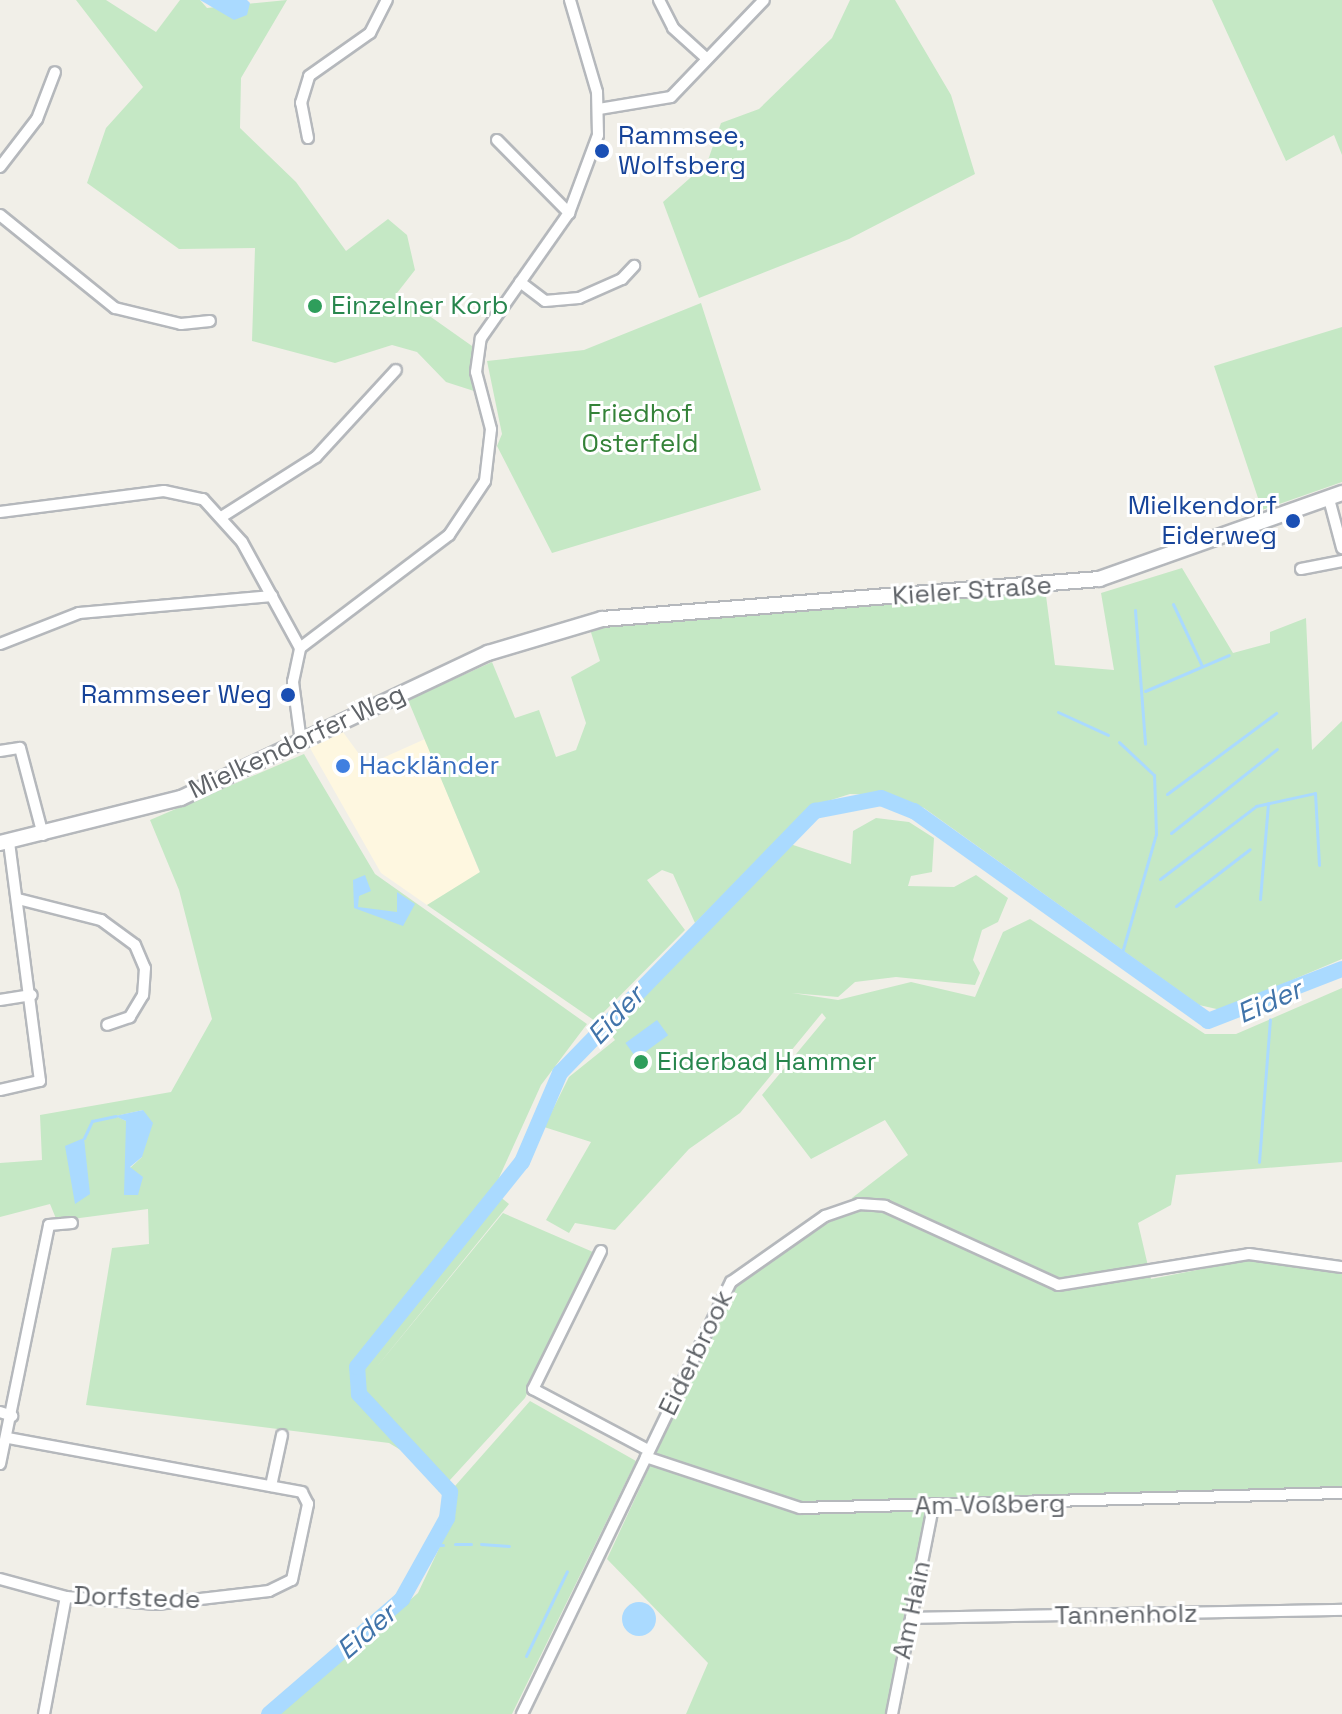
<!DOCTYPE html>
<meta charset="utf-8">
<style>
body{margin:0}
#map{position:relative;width:1342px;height:1714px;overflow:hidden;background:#f1efe8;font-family:"Space Grotesk",sans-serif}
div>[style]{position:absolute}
.commercial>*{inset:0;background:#fef7e0}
.green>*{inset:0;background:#c5e8c5}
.water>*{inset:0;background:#aadaff;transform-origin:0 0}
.round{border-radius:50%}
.stream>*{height:3px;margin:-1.5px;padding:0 1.5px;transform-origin:1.5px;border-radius:1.5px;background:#aadaff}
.river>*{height:16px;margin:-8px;padding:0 8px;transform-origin:8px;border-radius:8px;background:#aadaff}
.roads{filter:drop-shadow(2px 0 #b5b8bc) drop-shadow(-2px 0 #b5b8bc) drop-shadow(0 2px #b5b8bc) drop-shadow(0 -2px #b5b8bc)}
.street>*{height:10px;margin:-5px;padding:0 5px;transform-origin:5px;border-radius:5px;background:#fff}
.secondary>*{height:14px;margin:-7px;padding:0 7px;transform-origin:7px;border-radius:7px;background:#fff}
.dots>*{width:22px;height:22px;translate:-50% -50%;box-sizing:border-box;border:4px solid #fff;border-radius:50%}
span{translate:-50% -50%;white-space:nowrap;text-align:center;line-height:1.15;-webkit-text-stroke:6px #fff;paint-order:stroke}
.transit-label{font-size:26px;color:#164399}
.left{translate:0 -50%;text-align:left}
.right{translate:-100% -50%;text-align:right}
.leisure-label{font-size:26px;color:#27864d}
.park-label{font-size:26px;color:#348238}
.street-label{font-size:26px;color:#5f6368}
.shop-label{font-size:26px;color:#366cbe}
.water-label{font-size:28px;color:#4174aa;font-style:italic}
</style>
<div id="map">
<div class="commercial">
<i style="clip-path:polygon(343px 732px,367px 765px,425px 739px,480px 873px,427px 905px,381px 873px,310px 748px)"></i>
</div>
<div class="green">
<i style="clip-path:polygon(76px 0,106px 0,156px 32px,180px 0,200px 0,207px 8px,287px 0,241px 78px,240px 128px,296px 182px,346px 251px,388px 219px,407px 235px,415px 270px,397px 293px,472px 346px,474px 391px,446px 382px,417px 352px,392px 345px,335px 363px,252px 341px,255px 248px,179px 249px,87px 183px,106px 128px,143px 87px)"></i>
<i style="clip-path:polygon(850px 0,895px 0,951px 95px,975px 174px,849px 239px,699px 298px,663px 202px,707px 163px,721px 123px,759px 109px,832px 38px)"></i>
<i style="clip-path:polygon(1212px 0,1342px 0,1342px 155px,1334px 135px,1286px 161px)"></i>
<i style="clip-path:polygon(701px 303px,761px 490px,552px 553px,497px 446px,502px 434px,487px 361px,584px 350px)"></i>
<i style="clip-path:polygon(1342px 327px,1342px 482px,1262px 510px,1214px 366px)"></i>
<i style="clip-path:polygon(1182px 568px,1233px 653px,1270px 643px,1270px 632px,1306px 618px,1312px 750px,1342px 721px,1342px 959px,1221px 1010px,1199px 1005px,924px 808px,882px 795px,850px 794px,812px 806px,695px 923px,673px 874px,662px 870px,647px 880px,685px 930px,595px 1021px,427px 905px,480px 872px,408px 700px,492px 662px,515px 718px,539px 710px,556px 757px,576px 750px,586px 723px,571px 677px,600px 661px,588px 623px,1045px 588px,1055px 665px,1114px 670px,1101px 593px)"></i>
<i style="clip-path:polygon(evenodd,304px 754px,375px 874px,587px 1024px,541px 1085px,493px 1191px,509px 1204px,375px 1369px,503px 1213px,593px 1252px,525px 1398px,439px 1492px,424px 1464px,389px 1443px,86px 1405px,112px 1248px,149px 1244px,148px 1209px,57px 1221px,50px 1204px,0 1217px,0 1163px,42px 1160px,40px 1115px,171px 1092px,212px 1019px,179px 890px,150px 820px,304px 754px,143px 1110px,142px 1157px,130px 1168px,126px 1121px,116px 1116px,143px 1110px)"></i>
<i style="clip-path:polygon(876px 818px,909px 822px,934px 838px,932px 872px,911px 876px,908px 886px,954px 887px,976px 875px,1008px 898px,998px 922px,982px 930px,973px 960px,980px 973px,975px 985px,896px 977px,855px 982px,838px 997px,792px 993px,838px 1000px,911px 982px,975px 997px,1003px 932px,1030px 919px,1205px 1034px,1236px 1034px,1342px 988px,1342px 1162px,1176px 1175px,1171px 1205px,1138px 1223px,1151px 1279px,1258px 1258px,1342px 1271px,1342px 1491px,932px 1503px,887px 1714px,686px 1714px,708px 1663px,607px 1559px,734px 1285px,754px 1265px,848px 1212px,852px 1198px,908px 1155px,885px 1120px,811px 1159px,762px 1095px,826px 1018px,822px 1013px,740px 1113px,689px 1149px,615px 1230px,575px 1223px,569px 1233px,546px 1220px,591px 1142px,544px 1127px,569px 1077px,615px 1040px,609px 1032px,787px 843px,851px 864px,853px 831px)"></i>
<i style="clip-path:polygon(530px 1401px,636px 1461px,512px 1714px,279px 1714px,418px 1593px,452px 1521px,455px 1486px)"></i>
</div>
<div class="water">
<i style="clip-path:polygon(200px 0,247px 0,250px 3px,247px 15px,234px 20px)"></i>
<i style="clip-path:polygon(365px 875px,371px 891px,359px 896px,358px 907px,397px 912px,397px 892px,415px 904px,403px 926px,354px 908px,353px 880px)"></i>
<i style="left:657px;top:1020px;width:19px;height:39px;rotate:54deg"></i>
<i style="clip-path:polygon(143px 1110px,153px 1123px,142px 1157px,130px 1167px,143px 1177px,138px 1195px,124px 1195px,126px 1121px,115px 1116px)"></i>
<i style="clip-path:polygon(84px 1138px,90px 1194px,75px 1204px,65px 1146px)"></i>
<i class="round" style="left:622px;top:1602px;width:34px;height:34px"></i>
</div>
<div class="stream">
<i style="left:1173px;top:604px;width:68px;rotate:64.9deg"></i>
<i style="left:1135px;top:610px;width:134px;rotate:85.7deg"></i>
<i style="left:1145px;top:691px;width:91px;rotate:-23.2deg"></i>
<i style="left:1058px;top:712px;width:55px;rotate:24.7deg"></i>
<i style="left:1167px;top:794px;width:136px;rotate:-36.6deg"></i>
<i style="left:1171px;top:833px;width:135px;rotate:-38.4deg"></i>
<i style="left:1160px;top:879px;width:121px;rotate:-37.2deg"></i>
<i style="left:1256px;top:806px;width:60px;rotate:-12.4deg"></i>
<i style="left:1315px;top:793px;width:72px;rotate:86.8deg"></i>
<i style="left:1260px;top:899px;width:96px;rotate:-85.2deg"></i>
<i style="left:1176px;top:906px;width:93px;rotate:-37.6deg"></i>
<i style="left:1119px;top:963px;width:134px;rotate:-74deg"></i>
<i style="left:1156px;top:834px;width:59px;rotate:-91.9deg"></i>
<i style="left:1154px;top:775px;width:48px;rotate:-136.7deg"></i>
<i style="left:84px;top:1138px;width:19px;rotate:-65deg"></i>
<i style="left:92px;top:1121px;width:24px;rotate:-12deg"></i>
<i style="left:1259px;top:1162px;width:143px;rotate:-85.6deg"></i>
<i style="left:455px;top:1544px;width:16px"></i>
<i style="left:481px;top:1544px;width:28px;rotate:4deg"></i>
<i style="left:435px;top:1545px;width:8px"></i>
<i style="left:526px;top:1656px;width:94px;rotate:-64.2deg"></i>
</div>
<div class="river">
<i style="left:269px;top:1714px;width:176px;rotate:-40.8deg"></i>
<i style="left:402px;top:1599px;width:93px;rotate:-60.9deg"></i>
<i style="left:447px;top:1518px;width:26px;rotate:-83deg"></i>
<i style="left:450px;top:1492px;width:134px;rotate:-132.9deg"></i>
<i style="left:359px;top:1394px;width:27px;rotate:-94deg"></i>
<i style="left:357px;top:1367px;width:263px;rotate:-51.2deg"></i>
<i style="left:522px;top:1162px;width:97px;rotate:-66.9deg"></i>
<i style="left:560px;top:1073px;width:366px;rotate:-45.8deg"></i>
<i style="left:815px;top:811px;width:67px;rotate:-11.1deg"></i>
<i style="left:881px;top:798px;width:35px;rotate:22deg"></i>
<i style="left:914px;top:811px;width:361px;rotate:35.5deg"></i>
<i style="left:1208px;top:1021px;width:144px;rotate:-21.2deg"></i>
</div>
<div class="roads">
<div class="street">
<i style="left:659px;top:0;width:31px;rotate:63deg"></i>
<i style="left:673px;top:28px;width:43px;rotate:42.2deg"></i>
<i style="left:599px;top:109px;width:73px;rotate:-9.5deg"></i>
<i style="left:671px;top:97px;width:134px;rotate:-46.2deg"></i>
<i style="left:308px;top:138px;width:36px;rotate:-101deg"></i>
<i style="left:301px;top:103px;width:28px;rotate:-73deg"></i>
<i style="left:309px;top:76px;width:75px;rotate:-35.2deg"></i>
<i style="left:370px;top:33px;width:37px;rotate:-63deg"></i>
<i style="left:497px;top:140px;width:103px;rotate:45.4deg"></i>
<i style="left:0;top:167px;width:61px;rotate:-52.4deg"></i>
<i style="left:37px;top:119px;width:50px;rotate:-69deg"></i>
<i style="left:0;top:215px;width:148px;rotate:39deg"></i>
<i style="left:115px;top:308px;width:68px;rotate:13.6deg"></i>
<i style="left:181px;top:324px;width:29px;rotate:-6deg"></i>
<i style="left:520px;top:282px;width:31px;rotate:37deg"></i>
<i style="left:545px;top:301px;width:34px;rotate:-5deg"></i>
<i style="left:579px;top:298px;width:47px;rotate:-23.8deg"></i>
<i style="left:622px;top:279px;width:18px;rotate:-47deg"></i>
<i style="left:1329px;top:499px;width:51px;rotate:75.1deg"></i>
<i style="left:0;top:512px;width:165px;rotate:-7.3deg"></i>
<i style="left:164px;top:491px;width:40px;rotate:12deg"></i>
<i style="left:203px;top:499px;width:58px;rotate:47.8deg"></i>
<i style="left:242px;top:542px;width:121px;rotate:61.3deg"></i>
<i style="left:223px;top:516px;width:110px;rotate:-32.4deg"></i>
<i style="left:316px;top:457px;width:118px;rotate:-47.4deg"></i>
<i style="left:1301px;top:569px;width:42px;rotate:-11deg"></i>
<i style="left:0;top:644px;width:85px;rotate:-21.4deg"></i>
<i style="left:79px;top:613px;width:194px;rotate:-5deg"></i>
<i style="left:301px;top:742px;width:61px;rotate:-97.6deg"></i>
<i style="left:293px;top:682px;width:35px;rotate:-78deg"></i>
<i style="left:300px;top:648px;width:187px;rotate:-37.2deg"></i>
<i style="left:449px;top:535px;width:65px;rotate:-56.3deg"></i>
<i style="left:485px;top:481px;width:52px;rotate:-83.4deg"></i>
<i style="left:491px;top:429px;width:59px;rotate:-104.7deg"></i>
<i style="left:476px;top:372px;width:34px;rotate:-82deg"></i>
<i style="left:481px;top:338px;width:153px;rotate:-54.9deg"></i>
<i style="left:569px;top:213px;width:83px;rotate:-69.6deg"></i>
<i style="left:598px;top:135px;width:43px;rotate:-91.3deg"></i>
<i style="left:597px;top:92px;width:96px;rotate:-106.4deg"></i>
<i style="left:0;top:751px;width:20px;rotate:-9deg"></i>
<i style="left:20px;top:748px;width:90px;rotate:75.2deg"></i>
<i style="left:18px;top:899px;width:86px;rotate:14.2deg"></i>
<i style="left:101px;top:920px;width:42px;rotate:36.3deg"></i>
<i style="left:135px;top:945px;width:25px;rotate:67deg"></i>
<i style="left:145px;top:968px;width:27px;rotate:94deg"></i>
<i style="left:143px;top:995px;width:26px;rotate:121deg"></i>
<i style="left:130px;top:1017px;width:24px;rotate:161deg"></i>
<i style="left:0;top:1000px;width:32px;rotate:-9deg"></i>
<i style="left:0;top:1090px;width:41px;rotate:-12.7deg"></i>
<i style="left:40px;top:1081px;width:242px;rotate:-97.4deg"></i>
<i style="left:601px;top:1251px;width:154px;rotate:116.2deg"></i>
<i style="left:533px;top:1389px;width:130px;rotate:27.9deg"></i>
<i style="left:0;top:1412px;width:13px;rotate:18deg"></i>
<i style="left:646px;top:1457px;width:162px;rotate:18.3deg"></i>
<i style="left:800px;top:1508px;width:542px;rotate:-1.59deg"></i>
<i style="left:0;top:1464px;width:244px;rotate:-78.4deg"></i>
<i style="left:49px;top:1225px;width:23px;rotate:-5deg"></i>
<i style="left:271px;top:1486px;width:52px;rotate:-77.8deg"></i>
<i style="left:0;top:1579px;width:68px;rotate:15.3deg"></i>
<i style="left:66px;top:1597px;width:91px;rotate:4.4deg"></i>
<i style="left:157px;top:1604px;width:113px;rotate:-6.6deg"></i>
<i style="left:269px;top:1591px;width:25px;rotate:-26deg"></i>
<i style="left:292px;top:1580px;width:78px;rotate:-78.1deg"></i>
<i style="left:308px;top:1504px;width:13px;rotate:-117deg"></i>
<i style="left:302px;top:1492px;width:300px;rotate:-169.6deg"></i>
<i style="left:911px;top:1618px;width:431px;rotate:-1.1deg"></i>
<i style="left:44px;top:1714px;width:119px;rotate:-79.4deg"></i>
<i style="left:522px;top:1714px;width:480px;rotate:-64.2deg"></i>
<i style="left:731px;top:1282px;width:115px;rotate:-35.1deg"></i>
<i style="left:825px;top:1216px;width:36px;rotate:-19deg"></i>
<i style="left:859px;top:1204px;width:26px;rotate:4deg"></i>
<i style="left:885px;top:1206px;width:190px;rotate:24.5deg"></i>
<i style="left:1058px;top:1285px;width:193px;rotate:-9.2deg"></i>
<i style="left:1249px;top:1254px;width:94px;rotate:8deg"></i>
<i style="left:892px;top:1714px;width:211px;rotate:-78.8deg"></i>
</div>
<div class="secondary">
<i style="left:0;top:843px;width:187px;rotate:-14deg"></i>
<i style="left:181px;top:798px;width:340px;rotate:-25.3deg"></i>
<i style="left:488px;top:653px;width:119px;rotate:-16.6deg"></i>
<i style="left:602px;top:619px;width:499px;rotate:-4.6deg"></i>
<i style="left:1099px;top:579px;width:258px;rotate:-19.5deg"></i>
</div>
</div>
<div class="dots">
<i style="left:602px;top:151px;background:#1a4fb4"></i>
<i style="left:315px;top:306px;background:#2e9e5b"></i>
<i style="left:1293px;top:521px;background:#1a4fb4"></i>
<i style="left:288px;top:695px;background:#1a4fb4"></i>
<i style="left:343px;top:766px;background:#3f7fe0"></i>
<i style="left:641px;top:1062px;background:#2e9e5b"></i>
</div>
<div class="transit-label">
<span class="left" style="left:618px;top:151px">Rammsee,<br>Wolfsberg</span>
<span class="right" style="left:1277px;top:521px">Mielkendorf<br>Eiderweg</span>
<span class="right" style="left:272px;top:695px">Rammseer Weg</span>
</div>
<div class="leisure-label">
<span class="left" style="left:331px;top:306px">Einzelner Korb</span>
<span class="left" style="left:657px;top:1062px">Eiderbad Hammer</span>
</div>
<div class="park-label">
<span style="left:640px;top:429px">Friedhof<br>Osterfeld</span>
</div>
<div class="street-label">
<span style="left:972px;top:591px;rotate:-4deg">Kieler Straße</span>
<span style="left:297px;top:742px;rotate:-25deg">Mielkendorfer Weg</span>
<span style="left:696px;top:1353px;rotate:-64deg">Eiderbrook</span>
<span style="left:990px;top:1505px;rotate:-1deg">Am Voßberg</span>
<span style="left:137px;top:1598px;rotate:2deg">Dorfstede</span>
<span style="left:912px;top:1610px;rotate:-78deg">Am Hain</span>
<span style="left:1126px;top:1615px;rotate:-1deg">Tannenholz</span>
</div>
<div class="shop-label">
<span class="left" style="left:359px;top:766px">Hackländer</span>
</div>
<div class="water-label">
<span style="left:1269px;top:1001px;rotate:-24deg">Eider</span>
<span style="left:615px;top:1015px;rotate:-47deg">Eider</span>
<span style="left:366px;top:1631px;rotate:-41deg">Eider</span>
</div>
</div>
